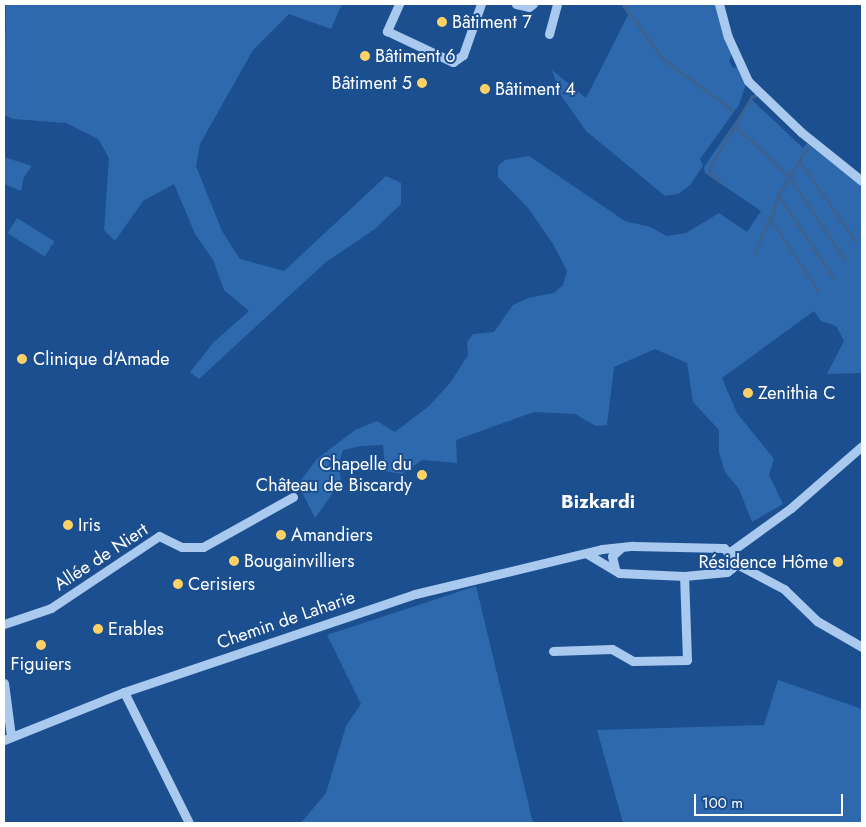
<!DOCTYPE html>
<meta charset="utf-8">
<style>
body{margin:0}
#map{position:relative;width:866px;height:827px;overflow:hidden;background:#1b4f8f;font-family:Jost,sans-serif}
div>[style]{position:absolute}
.green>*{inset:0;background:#2e69ad;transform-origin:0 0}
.stream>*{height:3px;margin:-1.5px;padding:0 1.5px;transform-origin:1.5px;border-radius:1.5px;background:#3c6290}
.minor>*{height:9px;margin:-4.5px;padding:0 4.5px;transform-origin:4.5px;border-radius:4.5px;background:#a9c9ee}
.dots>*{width:14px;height:14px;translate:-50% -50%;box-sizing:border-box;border:2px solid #1b4f8f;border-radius:50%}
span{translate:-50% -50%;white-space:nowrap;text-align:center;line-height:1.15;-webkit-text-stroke:4px #1b4f8f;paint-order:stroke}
.poi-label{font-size:18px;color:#fff}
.left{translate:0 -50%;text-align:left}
.right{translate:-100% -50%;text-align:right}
.street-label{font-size:18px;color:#fff}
.neighbourhood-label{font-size:19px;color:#fff;font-weight:700}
.frame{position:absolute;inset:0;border:5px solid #fff;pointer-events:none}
.scale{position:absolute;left:694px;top:794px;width:149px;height:22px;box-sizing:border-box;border:2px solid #fff;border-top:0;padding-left:6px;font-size:15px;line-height:18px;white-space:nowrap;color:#fff;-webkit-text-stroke:4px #1b4f8f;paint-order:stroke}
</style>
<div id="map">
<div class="green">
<i style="clip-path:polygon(6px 4px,342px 4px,331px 29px,289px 14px,253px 50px,200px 144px,196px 166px,222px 231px,240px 259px,284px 271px,386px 176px,401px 183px,401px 204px,375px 229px,326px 262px,199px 379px,190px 372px,214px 342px,249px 311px,224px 290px,213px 260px,195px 234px,174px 184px,143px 201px,115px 241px,104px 230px,109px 158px,98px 139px,66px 123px,13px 119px,4px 115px)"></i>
<i style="clip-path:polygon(621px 4px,715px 4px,732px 54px,729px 61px,733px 68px,737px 67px,746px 84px,739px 105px,700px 159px,703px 166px,690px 185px,678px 194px,665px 196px,586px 131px,560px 94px,552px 70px,586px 98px,628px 15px)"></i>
<i style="clip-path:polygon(751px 99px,803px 148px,807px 143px,862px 186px,862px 373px,827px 374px,844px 341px,836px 326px,821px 321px,814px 311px,722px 378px,737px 413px,774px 459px,769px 475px,783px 504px,752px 522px,739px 489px,725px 472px,719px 452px,719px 430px,693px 402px,687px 363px,655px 349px,614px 367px,607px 425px,596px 426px,575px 414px,534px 412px,456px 440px,457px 463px,422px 460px,402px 474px,385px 471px,383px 445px,361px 446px,343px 450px,339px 463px,341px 482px,315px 518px,298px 484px,317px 459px,355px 430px,377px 421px,395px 432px,429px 406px,450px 383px,468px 355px,467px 342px,473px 334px,494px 332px,513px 305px,528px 298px,554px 293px,563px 285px,567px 271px,553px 244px,529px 209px,498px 177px,498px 166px,505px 160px,529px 156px,625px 221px,650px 227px,667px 236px,686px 233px,719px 213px,747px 232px,761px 211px,705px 173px,704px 167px)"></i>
<i style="clip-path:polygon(4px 157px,32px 166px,24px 177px,21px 191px,4px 184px)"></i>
<i style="left:17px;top:218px;width:44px;height:18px;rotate:32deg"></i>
<i style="clip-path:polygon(476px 586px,533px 823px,301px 823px,326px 793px,346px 726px,361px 704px,327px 635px)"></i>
<i style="clip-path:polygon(778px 680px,862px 709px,862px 823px,623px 823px,597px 730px,764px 725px)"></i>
</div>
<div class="stream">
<i style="left:623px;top:4px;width:68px;rotate:54deg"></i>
<i style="left:663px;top:59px;width:86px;rotate:36.5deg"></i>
<i style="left:735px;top:126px;width:74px;rotate:42.8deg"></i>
<i style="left:789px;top:176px;width:101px;rotate:56.3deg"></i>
<i style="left:807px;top:148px;width:55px;rotate:121.7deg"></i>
<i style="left:778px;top:195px;width:101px;rotate:56.3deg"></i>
<i style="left:799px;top:160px;width:98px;rotate:55.3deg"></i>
<i style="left:720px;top:182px;width:15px;rotate:-138deg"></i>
<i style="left:709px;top:172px;width:5px;rotate:-79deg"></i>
<i style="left:710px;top:167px;width:82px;rotate:-59.4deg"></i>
<i style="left:752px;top:96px;width:6px;rotate:-9deg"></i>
<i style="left:778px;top:195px;width:26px;rotate:106deg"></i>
<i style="left:771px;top:220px;width:85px;rotate:56.5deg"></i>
<i style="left:755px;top:253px;width:40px;rotate:-68deg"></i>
</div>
<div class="minor">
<i style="left:399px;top:4px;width:30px;rotate:114deg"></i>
<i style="left:387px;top:31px;width:73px;rotate:25.2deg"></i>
<i style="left:453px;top:62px;width:12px;rotate:-35deg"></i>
<i style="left:463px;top:55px;width:54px;rotate:-70.6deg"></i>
<i style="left:516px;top:4px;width:13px;rotate:13deg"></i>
<i style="left:529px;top:7px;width:5px;rotate:-37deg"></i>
<i style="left:719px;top:4px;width:34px;rotate:75deg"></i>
<i style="left:728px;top:37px;width:48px;rotate:65.6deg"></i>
<i style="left:748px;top:81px;width:74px;rotate:43.9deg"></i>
<i style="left:801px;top:132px;width:78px;rotate:38.8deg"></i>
<i style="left:549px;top:34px;width:31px;rotate:-75deg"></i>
<i style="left:730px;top:552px;width:75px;rotate:-35.8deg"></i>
<i style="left:791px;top:508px;width:94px;rotate:-41.1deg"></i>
<i style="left:733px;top:562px;width:58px;rotate:27.9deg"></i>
<i style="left:784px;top:589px;width:46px;rotate:44.1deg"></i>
<i style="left:817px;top:621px;width:52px;rotate:30deg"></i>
<i style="left:615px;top:569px;width:13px;rotate:-103deg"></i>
<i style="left:612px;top:556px;width:12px;rotate:-42deg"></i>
<i style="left:4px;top:624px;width:50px;rotate:-18.8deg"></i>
<i style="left:51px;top:608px;width:130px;rotate:-33.7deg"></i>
<i style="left:159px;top:536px;width:25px;rotate:26deg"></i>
<i style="left:182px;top:547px;width:21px"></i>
<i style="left:203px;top:547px;width:103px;rotate:-29.1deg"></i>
<i style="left:553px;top:651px;width:59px;rotate:-1.9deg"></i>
<i style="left:612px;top:649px;width:24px;rotate:30deg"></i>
<i style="left:633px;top:661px;width:54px;rotate:-1.1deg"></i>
<i style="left:687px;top:660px;width:84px;rotate:-92deg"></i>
<i style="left:4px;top:683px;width:53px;rotate:82.5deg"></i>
<i style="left:124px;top:692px;width:146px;rotate:63.6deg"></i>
<i style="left:4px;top:740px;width:129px;rotate:-21.8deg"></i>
<i style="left:124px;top:692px;width:307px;rotate:-18.6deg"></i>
<i style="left:415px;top:594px;width:192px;rotate:-13.5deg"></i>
<i style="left:602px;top:549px;width:31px;rotate:-6deg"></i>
<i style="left:633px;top:546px;width:91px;rotate:1.3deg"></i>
<i style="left:724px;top:548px;width:13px;rotate:48deg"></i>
<i style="left:733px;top:558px;width:10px;rotate:96deg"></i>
<i style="left:732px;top:568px;width:6px;rotate:141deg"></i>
<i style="left:727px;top:572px;width:43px;rotate:174.7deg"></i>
<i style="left:684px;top:576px;width:65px;rotate:-177.4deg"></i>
<i style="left:619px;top:573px;width:37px;rotate:-149deg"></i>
</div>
<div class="dots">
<i style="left:442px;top:22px;background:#ffd166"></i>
<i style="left:365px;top:56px;background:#ffd166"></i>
<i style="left:422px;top:83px;background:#ffd166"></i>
<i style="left:485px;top:89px;background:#ffd166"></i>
<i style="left:22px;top:359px;background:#ffd166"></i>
<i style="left:748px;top:393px;background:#ffd166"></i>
<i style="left:422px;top:475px;background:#ffd166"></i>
<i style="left:68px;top:525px;background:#ffd166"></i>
<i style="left:281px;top:535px;background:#ffd166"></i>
<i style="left:234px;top:561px;background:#ffd166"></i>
<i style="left:838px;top:562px;background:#ffd166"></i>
<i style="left:178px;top:584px;background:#ffd166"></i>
<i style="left:98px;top:629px;background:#ffd166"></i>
<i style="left:41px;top:645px;background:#ffd166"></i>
</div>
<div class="poi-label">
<span class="left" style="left:452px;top:22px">Bâtiment 7</span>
<span class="left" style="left:375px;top:56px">Bâtiment 6</span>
<span class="right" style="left:412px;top:83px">Bâtiment 5</span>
<span class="left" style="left:495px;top:89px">Bâtiment 4</span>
<span class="left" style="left:33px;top:359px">Clinique d'Amade</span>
<span class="left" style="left:758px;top:393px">Zenithia C</span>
<span class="right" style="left:412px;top:475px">Chapelle du<br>Château de Biscardy</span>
<span class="left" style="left:78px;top:525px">Iris</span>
<span class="left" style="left:291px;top:535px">Amandiers</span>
<span class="left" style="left:244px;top:561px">Bougainvilliers</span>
<span class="right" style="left:828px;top:562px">Résidence Hôme</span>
<span class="left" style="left:188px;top:584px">Cerisiers</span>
<span class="left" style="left:108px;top:629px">Erables</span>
<span style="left:41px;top:664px">Figuiers</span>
</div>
<div class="street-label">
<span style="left:101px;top:557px;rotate:-33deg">Allée de Niert</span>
<span style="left:286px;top:620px;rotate:-19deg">Chemin de Laharie</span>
</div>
<div class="neighbourhood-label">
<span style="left:598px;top:502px">Bizkardi</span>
</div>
<div class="frame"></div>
<div class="scale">100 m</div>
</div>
